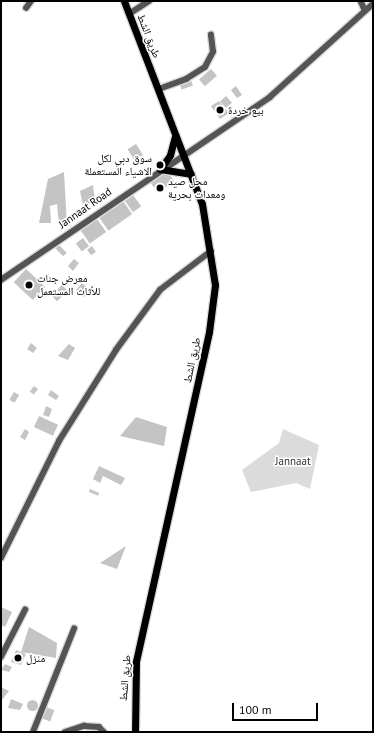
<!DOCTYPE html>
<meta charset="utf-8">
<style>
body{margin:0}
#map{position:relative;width:374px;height:733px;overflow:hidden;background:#fff;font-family:"PT Sans","Noto Naskh Arabic",sans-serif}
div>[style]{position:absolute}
.green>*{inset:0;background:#dbdbdb}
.building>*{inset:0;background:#c4c4c4;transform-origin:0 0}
.round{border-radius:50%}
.roads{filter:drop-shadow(1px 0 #dbdbdb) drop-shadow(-1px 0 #dbdbdb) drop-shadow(0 1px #dbdbdb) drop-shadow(0 -1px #dbdbdb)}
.minor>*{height:5.5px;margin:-2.75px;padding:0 2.75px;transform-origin:2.75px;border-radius:2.75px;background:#545454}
.major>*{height:7px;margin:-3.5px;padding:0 3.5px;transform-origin:3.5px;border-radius:3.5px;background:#000}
.dots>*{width:11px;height:11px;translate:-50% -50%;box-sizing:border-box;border:2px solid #fff;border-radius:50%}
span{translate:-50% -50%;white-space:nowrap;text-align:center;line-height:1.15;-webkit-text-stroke:3px #fff;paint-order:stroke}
.street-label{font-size:11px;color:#000}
.poi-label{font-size:11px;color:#000}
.left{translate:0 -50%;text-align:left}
.right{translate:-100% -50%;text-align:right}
.park-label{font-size:11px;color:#323232}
.frame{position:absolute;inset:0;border:2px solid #000;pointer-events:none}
.scale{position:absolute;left:232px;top:703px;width:86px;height:18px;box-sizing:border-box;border:2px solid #000;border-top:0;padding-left:5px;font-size:12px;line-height:14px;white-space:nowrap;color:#000;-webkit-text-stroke:3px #fff;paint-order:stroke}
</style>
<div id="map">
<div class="green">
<i style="clip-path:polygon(283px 429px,319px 445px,310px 489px,296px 483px,251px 492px,242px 470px,279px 443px)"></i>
</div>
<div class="building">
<i style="left:211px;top:69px;width:9px;height:16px;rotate:49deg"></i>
<i style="left:191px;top:80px;width:6px;height:12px;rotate:72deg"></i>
<i style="clip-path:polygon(236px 86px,242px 95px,237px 98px,231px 90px)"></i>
<i style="left:226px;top:96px;width:9px;height:8px;rotate:49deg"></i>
<i style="clip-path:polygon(219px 101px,229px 113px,220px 119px,211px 106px)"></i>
<i style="left:136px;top:144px;width:13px;height:10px;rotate:58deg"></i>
<i style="clip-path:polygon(64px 172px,67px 225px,59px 225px,57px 204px,50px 206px,51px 223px,39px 223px,48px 179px)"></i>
<i style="clip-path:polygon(161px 175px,170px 175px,174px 181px,158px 193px,150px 182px)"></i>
<i style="clip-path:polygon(93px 185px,95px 202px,83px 205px,80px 191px)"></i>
<i style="left:133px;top:195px;width:14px;height:10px;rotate:54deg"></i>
<i style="left:123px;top:201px;width:16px;height:29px;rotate:55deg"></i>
<i style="left:97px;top:219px;width:16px;height:20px;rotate:55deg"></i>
<i style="left:83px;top:238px;width:10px;height:9px;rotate:53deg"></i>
<i style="left:59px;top:245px;width:11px;height:5px;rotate:45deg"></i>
<i style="clip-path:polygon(92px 246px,96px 252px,91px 255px,87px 250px)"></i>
<i style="clip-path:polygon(74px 259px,79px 263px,73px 271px,68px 266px)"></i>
<i style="left:26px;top:269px;width:26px;height:18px;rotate:43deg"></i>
<i style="left:82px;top:283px;width:11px;height:9px;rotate:41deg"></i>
<i style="left:62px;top:285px;width:8px;height:15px;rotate:45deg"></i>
<i style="clip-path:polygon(31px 343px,37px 348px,33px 353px,27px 349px)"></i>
<i style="clip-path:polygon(69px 344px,75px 348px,68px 360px,58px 356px)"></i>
<i style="left:34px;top:386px;width:5px;height:7px;rotate:37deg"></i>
<i style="clip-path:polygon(51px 390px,59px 396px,56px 400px,48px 395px)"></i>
<i style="left:14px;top:392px;width:6px;height:9px;rotate:31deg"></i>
<i style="clip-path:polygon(46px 406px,52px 409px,49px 417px,43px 415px)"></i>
<i style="left:39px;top:416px;width:21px;height:12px;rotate:25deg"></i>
<i style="clip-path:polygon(136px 417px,167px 427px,164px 446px,120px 436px)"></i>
<i style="clip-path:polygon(25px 429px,29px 432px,25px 440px,20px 437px)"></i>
<i style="clip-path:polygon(99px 466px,125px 478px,121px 485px,103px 476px,100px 483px,93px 479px)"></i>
<i style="left:90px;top:489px;width:10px;height:3px;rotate:24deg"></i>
<i style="clip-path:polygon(126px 546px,117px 569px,100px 563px)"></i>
<i style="clip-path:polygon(1px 607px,12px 612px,5px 627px,1px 625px)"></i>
<i style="clip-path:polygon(29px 627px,57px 643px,56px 658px,21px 652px,26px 654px,21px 665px,11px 662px,16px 650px,21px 652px)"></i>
<i style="clip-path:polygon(5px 664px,12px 667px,9px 672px,1px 670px)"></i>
<i style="clip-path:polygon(1px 687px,9px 691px,2px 700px,1px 700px)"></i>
<i style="clip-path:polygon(11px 699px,23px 704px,20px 710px,8px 708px)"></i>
<i class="round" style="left:26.5px;top:699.5px;width:11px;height:11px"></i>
<i style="left:46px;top:707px;width:9px;height:12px;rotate:21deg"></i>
</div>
<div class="roads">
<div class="minor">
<i style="left:361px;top:1px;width:10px;rotate:66deg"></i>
<i style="left:26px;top:8px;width:9px;rotate:-54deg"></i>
<i style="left:129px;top:14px;width:24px;rotate:-33deg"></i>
<i style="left:159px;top:89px;width:29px;rotate:-20deg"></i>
<i style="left:186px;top:79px;width:22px;rotate:-32deg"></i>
<i style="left:205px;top:67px;width:17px;rotate:-62deg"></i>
<i style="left:213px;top:52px;width:17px;rotate:-97deg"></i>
<i style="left:1px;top:280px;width:325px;rotate:-34.2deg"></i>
<i style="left:270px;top:97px;width:139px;rotate:-42.1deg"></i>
<i style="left:1px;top:558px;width:131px;rotate:-63.6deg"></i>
<i style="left:59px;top:441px;width:107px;rotate:-57.9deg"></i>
<i style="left:116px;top:350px;width:74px;rotate:-53.7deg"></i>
<i style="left:160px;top:290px;width:64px;rotate:-37.4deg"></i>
<i style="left:1px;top:657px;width:53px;rotate:-62.9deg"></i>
<i style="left:33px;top:732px;width:111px;rotate:-68.3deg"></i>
<i style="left:65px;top:732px;width:20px;rotate:-18deg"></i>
<i style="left:84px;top:726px;width:15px;rotate:4deg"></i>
<i style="left:99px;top:727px;width:7px;rotate:45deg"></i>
</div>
<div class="major">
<i style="left:124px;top:1px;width:217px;rotate:69deg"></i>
<i style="left:202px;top:204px;width:82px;rotate:80.9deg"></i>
<i style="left:215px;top:285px;width:47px;rotate:97.3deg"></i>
<i style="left:209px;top:332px;width:338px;rotate:102.5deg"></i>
<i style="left:136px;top:662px;width:70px;rotate:90.8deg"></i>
<i style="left:160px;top:169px;width:17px;rotate:-54deg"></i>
<i style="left:170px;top:155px;width:20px;rotate:-75deg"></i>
<i style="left:160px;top:169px;width:31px;rotate:9deg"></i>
</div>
</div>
<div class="dots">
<i style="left:220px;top:110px;background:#000"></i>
<i style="left:160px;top:165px;background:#000"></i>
<i style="left:160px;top:188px;background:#000"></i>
<i style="left:29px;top:285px;background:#000"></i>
<i style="left:18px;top:658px;background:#000"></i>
</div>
<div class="street-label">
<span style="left:149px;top:36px;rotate:69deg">طريق الشط</span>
<span style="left:85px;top:208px;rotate:-35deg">Jannaat Road</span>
<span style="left:192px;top:360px;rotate:-78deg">طريق الشط</span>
<span style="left:125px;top:678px;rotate:-85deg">طريق الشط</span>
</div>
<div class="poi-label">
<span class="left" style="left:228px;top:110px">بيع خردة</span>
<span class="right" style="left:152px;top:165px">سوق دبي لكل<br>الاشياء المستعملة</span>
<span class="left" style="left:168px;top:188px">محل صيد<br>ومعدات بحرية</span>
<span class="left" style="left:37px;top:285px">معرض جنات<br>للأثاث المستعمل</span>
<span class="left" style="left:26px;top:658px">منزل</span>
</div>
<div class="park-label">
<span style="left:293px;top:461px">Jannaat</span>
</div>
<div class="frame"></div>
<div class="scale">100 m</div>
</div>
